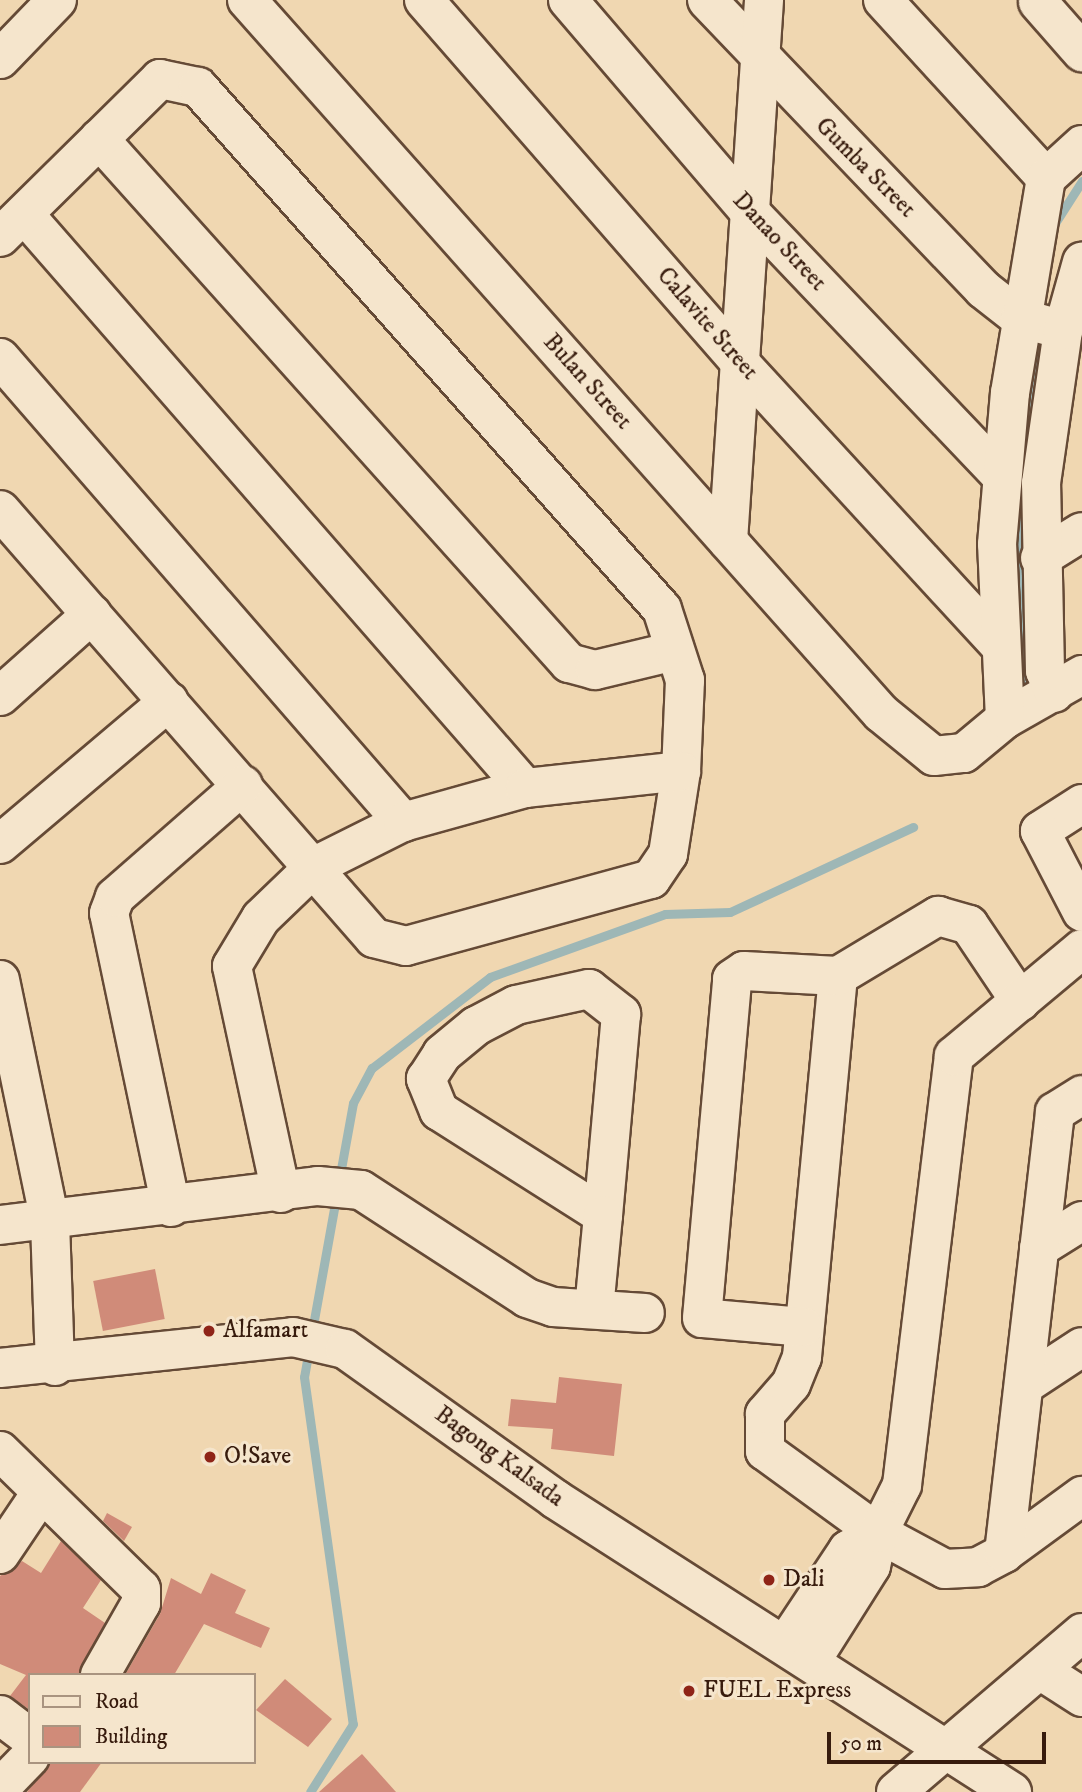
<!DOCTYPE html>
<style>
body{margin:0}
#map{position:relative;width:1082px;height:1792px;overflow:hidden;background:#f0d7b1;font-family:"IM FELL DW Pica",serif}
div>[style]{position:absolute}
.stream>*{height:9px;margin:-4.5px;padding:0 4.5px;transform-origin:4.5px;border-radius:4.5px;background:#9eb7b6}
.building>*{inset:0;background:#d08b79;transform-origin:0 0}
.roads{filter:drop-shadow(2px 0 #654a36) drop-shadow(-2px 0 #654a36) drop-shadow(0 2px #654a36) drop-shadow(0 -2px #654a36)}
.minor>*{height:38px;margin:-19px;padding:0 19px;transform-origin:19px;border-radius:19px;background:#f5e5cc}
.dots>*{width:19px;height:19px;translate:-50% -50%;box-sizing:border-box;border:4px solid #f5e5cc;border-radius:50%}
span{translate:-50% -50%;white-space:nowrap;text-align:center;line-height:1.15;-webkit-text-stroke:6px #f5e5cc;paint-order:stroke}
.street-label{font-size:24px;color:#371b0d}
.poi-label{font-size:24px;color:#371b0d}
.left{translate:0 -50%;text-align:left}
.legend{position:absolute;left:28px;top:1673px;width:228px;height:91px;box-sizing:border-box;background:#f5e5cc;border:2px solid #a99480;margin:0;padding:9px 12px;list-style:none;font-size:21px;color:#371b0d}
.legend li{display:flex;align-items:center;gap:14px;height:35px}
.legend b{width:35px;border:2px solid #a99480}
.scale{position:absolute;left:827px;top:1732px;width:219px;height:32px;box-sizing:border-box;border:4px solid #371b0d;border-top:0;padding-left:9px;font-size:21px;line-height:24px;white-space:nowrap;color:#371b0d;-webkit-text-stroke:5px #f5e5cc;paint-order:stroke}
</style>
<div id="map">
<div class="stream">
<i style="left:1055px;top:223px;width:50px;rotate:-57.3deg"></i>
<i style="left:1027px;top:417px;width:63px;rotate:-81.7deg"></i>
<i style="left:1019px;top:511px;width:180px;rotate:88.1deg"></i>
<i style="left:339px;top:1180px;width:78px;rotate:-79.7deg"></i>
<i style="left:353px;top:1103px;width:40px;rotate:-62deg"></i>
<i style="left:372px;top:1068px;width:149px;rotate:-37.6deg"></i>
<i style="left:490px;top:977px;width:186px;rotate:-19.8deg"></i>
<i style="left:665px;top:914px;width:65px;rotate:-1.8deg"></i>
<i style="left:730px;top:912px;width:202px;rotate:-24.9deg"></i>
<i style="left:312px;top:1331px;width:136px;rotate:-79.8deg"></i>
<i style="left:309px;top:1349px;width:28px;rotate:100deg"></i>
<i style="left:304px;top:1377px;width:350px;rotate:82deg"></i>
<i style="left:353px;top:1724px;width:80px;rotate:122.3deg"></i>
</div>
<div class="building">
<i style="left:155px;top:1269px;width:51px;height:63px;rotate:79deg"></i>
<i style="clip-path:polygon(559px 1377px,622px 1384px,614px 1456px,551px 1449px,553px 1429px,508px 1426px,511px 1399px,556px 1403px)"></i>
<i style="clip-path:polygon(107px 1513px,132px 1527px,124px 1541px,103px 1521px)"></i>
<i style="clip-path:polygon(61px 1541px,101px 1580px,83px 1608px,105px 1623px,78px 1675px,30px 1675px,30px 1710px,10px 1696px,26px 1675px,0 1664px,0 1576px,22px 1561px,41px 1573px)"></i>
<i style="clip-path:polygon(211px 1573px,246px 1590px,235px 1613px,270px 1628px,261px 1648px,204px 1624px,174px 1675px,125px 1675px,160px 1614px,171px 1578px,201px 1594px)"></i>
<i style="clip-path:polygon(285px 1679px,332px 1719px,308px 1747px,256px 1710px)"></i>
<i style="clip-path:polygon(362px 1754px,396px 1792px,319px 1792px,348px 1766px)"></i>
<i style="clip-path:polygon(51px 1762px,102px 1762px,80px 1792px,27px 1792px)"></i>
</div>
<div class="roads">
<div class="minor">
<i style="left:247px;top:0;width:954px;rotate:48.36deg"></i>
<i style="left:881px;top:713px;width:68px;rotate:39.1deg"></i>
<i style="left:934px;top:756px;width:30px;rotate:-6deg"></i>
<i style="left:964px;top:753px;width:53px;rotate:-39.7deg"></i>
<i style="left:1005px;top:719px;width:89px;rotate:-29.7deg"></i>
<i style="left:424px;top:0;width:483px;rotate:48.9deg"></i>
<i style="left:741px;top:364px;width:378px;rotate:47.4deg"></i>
<i style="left:568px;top:0;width:278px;rotate:49.4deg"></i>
<i style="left:749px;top:211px;width:364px;rotate:46.4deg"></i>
<i style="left:707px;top:0;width:400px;rotate:46.3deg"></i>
<i style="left:983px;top:289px;width:47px;rotate:38.1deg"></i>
<i style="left:1020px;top:318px;width:45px;rotate:15.6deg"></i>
<i style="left:883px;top:0;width:241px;rotate:47.5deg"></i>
<i style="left:1038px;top:2px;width:67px;rotate:48.7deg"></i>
<i style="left:0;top:59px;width:82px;rotate:-46deg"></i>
<i style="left:99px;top:139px;width:704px;rotate:48.11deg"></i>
<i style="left:569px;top:663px;width:27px;rotate:15deg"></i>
<i style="left:595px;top:670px;width:82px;rotate:-13.4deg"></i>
<i style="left:24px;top:214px;width:762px;rotate:48.88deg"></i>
<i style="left:0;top:237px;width:225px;rotate:-44.6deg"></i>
<i style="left:160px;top:79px;width:39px;rotate:12deg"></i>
<i style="left:198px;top:87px;width:698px;rotate:48.37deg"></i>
<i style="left:662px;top:609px;width:75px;rotate:72.1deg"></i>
<i style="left:685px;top:680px;width:91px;rotate:92.5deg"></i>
<i style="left:681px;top:771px;width:84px;rotate:98.9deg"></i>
<i style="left:668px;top:854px;width:30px;rotate:124deg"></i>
<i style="left:651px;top:879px;width:254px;rotate:164.7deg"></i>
<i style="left:406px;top:946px;width:33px;rotate:-166deg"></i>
<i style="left:374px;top:938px;width:568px;rotate:-131.15deg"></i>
<i style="left:0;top:358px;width:615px;rotate:49.02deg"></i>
<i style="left:728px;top:541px;width:542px;rotate:-86.19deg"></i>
<i style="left:1040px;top:558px;width:49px;rotate:-31.8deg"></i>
<i style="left:1054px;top:693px;width:24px;rotate:-112deg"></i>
<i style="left:1045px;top:671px;width:188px;rotate:-91.2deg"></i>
<i style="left:1041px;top:483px;width:155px;rotate:-81.8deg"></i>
<i style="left:1063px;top:330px;width:71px;rotate:-74.4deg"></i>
<i style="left:0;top:696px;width:123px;rotate:-41.7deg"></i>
<i style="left:1005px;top:719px;width:175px;rotate:-92.6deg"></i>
<i style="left:997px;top:544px;width:152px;rotate:-85.1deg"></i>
<i style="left:1010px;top:393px;width:218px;rotate:-80.5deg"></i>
<i style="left:1046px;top:178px;width:49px;rotate:-42.5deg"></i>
<i style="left:1082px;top:804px;width:50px;rotate:147.3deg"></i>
<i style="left:1040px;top:831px;width:91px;rotate:62.6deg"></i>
<i style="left:0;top:844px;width:221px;rotate:-40.2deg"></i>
<i style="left:838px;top:976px;width:383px;rotate:95.4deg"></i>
<i style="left:802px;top:1357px;width:29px;rotate:112deg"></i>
<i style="left:791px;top:1384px;width:40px;rotate:131deg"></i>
<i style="left:765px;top:1414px;width:37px;rotate:90deg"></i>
<i style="left:765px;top:1451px;width:140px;rotate:36deg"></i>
<i style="left:878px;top:1533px;width:76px;rotate:28.2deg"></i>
<i style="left:945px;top:1569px;width:33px;rotate:-3deg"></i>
<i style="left:978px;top:1567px;width:30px;rotate:-28deg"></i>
<i style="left:1004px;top:1553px;width:97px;rotate:-36.2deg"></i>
<i style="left:0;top:980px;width:247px;rotate:78.3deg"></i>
<i style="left:50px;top:1222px;width:144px;rotate:88deg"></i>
<i style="left:589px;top:989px;width:41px;rotate:38deg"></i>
<i style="left:621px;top:1014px;width:202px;rotate:95.1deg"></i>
<i style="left:603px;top:1215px;width:194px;rotate:-147.6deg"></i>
<i style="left:439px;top:1111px;width:35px;rotate:-112deg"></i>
<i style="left:426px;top:1079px;width:30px;rotate:-57deg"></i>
<i style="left:442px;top:1054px;width:44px;rotate:-39.5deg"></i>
<i style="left:476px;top:1026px;width:45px;rotate:-27.7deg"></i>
<i style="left:516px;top:1005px;width:75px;rotate:-12.4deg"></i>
<i style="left:281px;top:1193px;width:232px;rotate:-102.2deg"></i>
<i style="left:232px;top:966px;width:56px;rotate:-58.9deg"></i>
<i style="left:261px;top:918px;width:75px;rotate:-43.9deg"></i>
<i style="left:315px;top:866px;width:98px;rotate:-26.6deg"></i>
<i style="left:403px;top:822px;width:127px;rotate:-15.6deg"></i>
<i style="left:525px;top:788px;width:157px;rotate:-6.2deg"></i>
<i style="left:171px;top:1207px;width:300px;rotate:-101.9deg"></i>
<i style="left:109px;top:913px;width:17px;rotate:-69deg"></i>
<i style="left:115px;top:897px;width:170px;rotate:-41.2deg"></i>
<i style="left:0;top:1225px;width:320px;rotate:-7deg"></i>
<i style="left:318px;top:1186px;width:43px;rotate:5.3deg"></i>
<i style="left:361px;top:1190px;width:198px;rotate:33deg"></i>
<i style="left:527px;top:1298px;width:28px;rotate:19deg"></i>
<i style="left:553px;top:1307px;width:92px;rotate:3.7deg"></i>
<i style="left:1039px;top:1248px;width:51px;rotate:-32.1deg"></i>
<i style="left:594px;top:1309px;width:94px;rotate:-84.5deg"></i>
<i style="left:803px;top:1327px;width:101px;rotate:-174.9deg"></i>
<i style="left:702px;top:1318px;width:340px;rotate:-84.9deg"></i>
<i style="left:732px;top:979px;width:14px;rotate:-34deg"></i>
<i style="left:744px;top:971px;width:94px;rotate:3deg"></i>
<i style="left:838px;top:976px;width:117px;rotate:-31deg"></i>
<i style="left:938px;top:916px;width:32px;rotate:16deg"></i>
<i style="left:969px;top:925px;width:92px;rotate:56.1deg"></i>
<i style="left:0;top:1368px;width:295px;rotate:-6deg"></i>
<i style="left:293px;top:1337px;width:53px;rotate:13deg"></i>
<i style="left:345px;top:1349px;width:258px;rotate:35.5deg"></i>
<i style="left:555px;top:1499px;width:543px;rotate:32.67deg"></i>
<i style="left:1024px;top:1385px;width:69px;rotate:-33.2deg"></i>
<i style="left:0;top:1451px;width:197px;rotate:44.4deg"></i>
<i style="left:141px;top:1589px;width:14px;rotate:90deg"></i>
<i style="left:141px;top:1603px;width:83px;rotate:119.7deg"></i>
<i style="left:1004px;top:1553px;width:444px;rotate:-83.4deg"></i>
<i style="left:1055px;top:1112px;width:32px;rotate:-32deg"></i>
<i style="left:0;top:1554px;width:73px;rotate:-56.1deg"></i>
<i style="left:785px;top:1645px;width:114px;rotate:-56.4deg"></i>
<i style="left:848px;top:1550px;width:34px;rotate:-30deg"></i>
<i style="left:811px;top:1661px;width:112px;rotate:-57.7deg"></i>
<i style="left:871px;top:1566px;width:34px;rotate:-78deg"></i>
<i style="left:878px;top:1533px;width:54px;rotate:-63.4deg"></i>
<i style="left:902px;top:1485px;width:432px;rotate:-83.1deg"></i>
<i style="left:954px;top:1056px;width:167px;rotate:-39.9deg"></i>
<i style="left:1040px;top:1670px;width:50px;rotate:32.7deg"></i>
<i style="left:0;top:1715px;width:38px;rotate:37deg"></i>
<i style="left:0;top:1788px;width:43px;rotate:-45.9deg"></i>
<i style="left:896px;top:1792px;width:245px;rotate:-40.5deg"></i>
</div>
</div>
<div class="dots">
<i style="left:209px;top:1331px;background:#8f2418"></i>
<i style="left:210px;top:1457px;background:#8f2418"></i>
<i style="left:769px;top:1580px;background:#8f2418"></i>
<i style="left:689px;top:1691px;background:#8f2418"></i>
</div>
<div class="street-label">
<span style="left:865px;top:168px;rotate:45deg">Gumba Street</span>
<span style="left:779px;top:242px;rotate:47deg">Danao Street</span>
<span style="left:707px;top:324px;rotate:49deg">Calavite Street</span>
<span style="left:587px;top:382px;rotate:48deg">Bulan Street</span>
<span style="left:499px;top:1457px;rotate:36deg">Bagong Kalsada</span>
</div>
<div class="poi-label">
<span class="left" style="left:223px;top:1331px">Alfamart</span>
<span class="left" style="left:224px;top:1457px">O!Save</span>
<span class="left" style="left:783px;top:1580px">Dali</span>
<span class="left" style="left:703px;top:1691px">FUEL Express</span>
</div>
<ul class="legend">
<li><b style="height:9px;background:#f5e5cc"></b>Road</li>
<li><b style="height:19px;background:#d08b79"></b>Building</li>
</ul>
<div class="scale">50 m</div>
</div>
